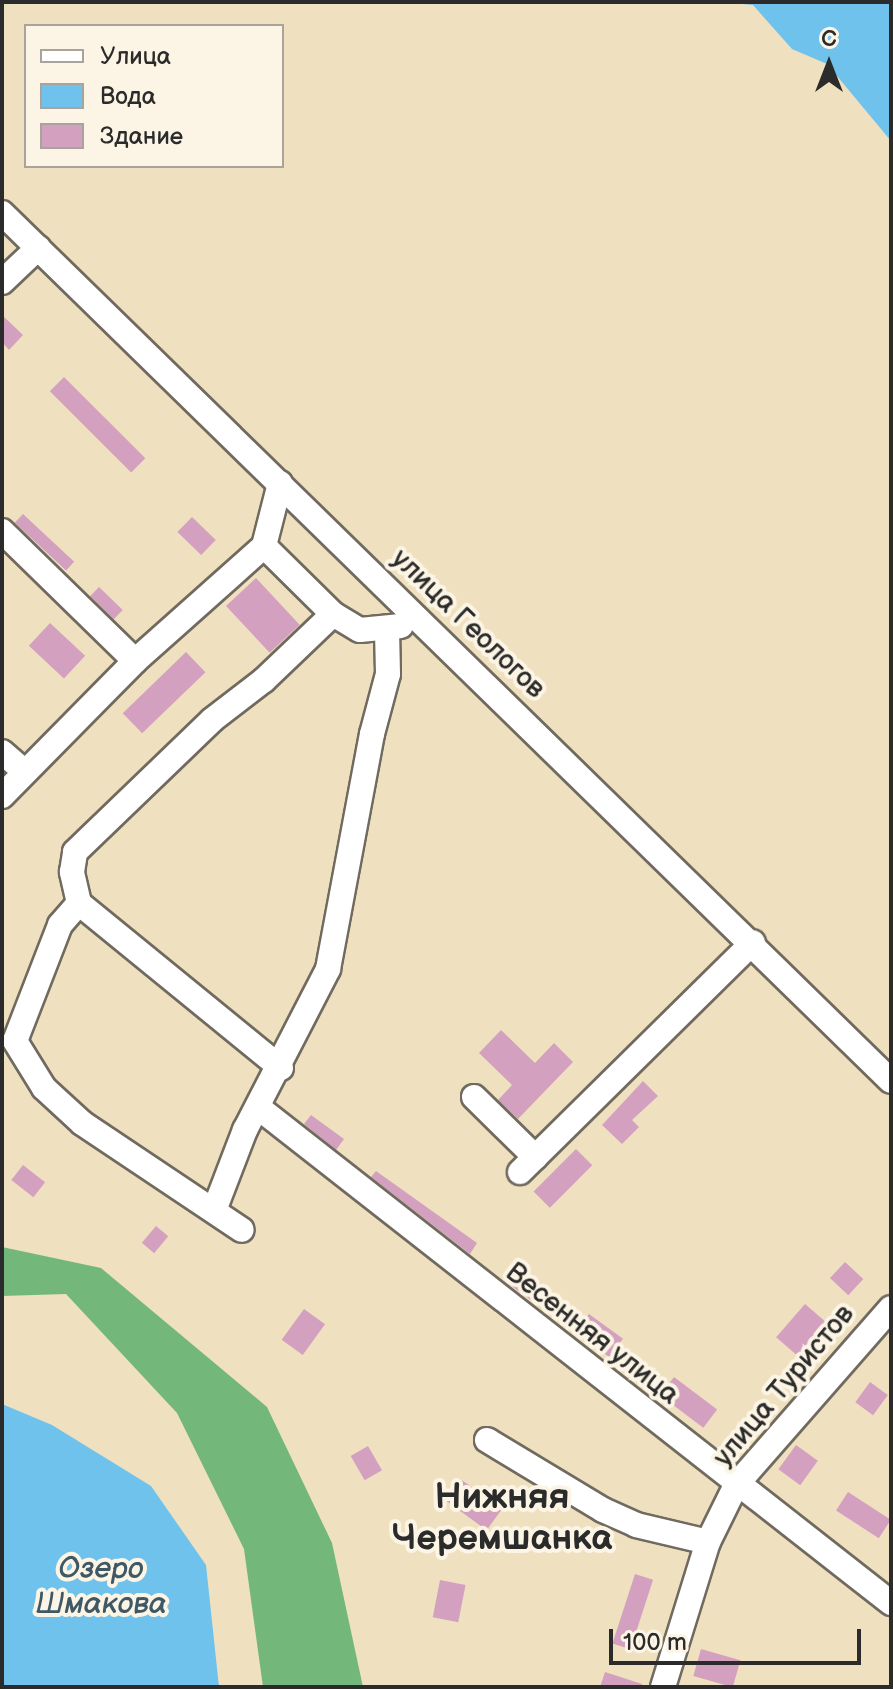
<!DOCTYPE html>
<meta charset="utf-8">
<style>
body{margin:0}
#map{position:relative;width:893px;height:1689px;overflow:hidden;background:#efe0c0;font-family:"Balsamiq Sans",sans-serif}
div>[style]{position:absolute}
.forest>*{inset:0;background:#74b77a}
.water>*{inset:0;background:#6fc2eb}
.building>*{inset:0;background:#d4a0c0;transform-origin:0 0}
.roads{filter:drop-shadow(2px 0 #706a5f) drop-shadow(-2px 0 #706a5f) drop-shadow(0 2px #706a5f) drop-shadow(0 -2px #706a5f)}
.minor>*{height:24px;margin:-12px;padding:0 12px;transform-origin:12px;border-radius:12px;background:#fff}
span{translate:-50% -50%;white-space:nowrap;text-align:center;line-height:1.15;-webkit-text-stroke:8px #fcf5e5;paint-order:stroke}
.street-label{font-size:28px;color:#2b2b2b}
.water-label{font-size:30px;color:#3f5865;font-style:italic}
.district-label{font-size:36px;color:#2b2b2b;font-weight:700}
.frame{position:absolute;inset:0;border:4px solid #2b2b2b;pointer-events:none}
.legend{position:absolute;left:24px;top:24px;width:260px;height:144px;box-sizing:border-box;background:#fcf5e5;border:2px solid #a8a49b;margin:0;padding:10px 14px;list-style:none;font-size:24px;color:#2b2b2b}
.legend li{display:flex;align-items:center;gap:16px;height:40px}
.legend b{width:40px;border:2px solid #a8a49b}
.north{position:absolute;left:789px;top:24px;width:80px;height:80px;-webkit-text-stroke:6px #fcf5e5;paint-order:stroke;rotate:0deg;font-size:22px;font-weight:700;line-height:32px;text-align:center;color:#2b2b2b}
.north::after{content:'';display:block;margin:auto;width:28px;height:36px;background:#2b2b2b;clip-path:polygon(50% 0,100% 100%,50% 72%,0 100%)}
.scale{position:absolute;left:609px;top:1629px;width:252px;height:36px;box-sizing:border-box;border:4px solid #2b2b2b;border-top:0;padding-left:10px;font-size:24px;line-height:28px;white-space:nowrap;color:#2b2b2b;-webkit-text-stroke:6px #fcf5e5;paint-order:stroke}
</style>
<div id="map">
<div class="forest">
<i style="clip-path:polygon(2px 1247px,101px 1268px,267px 1407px,332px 1543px,363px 1687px,263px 1687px,244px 1549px,177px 1413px,66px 1294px,2px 1296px)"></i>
</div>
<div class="water">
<i style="clip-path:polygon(720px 2px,891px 2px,891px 141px,827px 64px,792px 49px,753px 5px)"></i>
<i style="clip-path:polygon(2px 1404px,52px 1425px,151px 1486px,206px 1565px,219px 1687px,2px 1687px)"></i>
</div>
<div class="building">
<i style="clip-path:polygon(2px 315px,23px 335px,9px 350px,2px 342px)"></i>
<i style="left:64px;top:377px;width:115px;height:20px;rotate:45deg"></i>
<i style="left:23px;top:514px;width:70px;height:12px;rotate:43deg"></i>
<i style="left:192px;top:517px;width:33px;height:21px;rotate:44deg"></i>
<i style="left:256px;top:578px;width:64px;height:41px;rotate:47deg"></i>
<i style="left:99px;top:587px;width:33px;height:13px;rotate:44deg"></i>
<i style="left:50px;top:623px;width:48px;height:31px;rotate:43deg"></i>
<i style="left:186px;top:652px;width:28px;height:88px;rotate:46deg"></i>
<i style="clip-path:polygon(501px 1030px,535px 1063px,554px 1043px,573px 1062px,518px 1119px,498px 1100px,512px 1085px,479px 1053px)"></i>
<i style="clip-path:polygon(643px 1081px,658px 1096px,632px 1120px,639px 1127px,622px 1144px,602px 1125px)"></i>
<i style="clip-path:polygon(311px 1115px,344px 1139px,336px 1150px,304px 1124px)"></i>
<i style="left:576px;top:1149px;width:23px;height:60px;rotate:45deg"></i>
<i style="left:23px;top:1165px;width:28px;height:19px;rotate:38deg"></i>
<i style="clip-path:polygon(376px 1171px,477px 1243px,470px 1254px,371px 1177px)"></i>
<i style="left:156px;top:1226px;width:16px;height:22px;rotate:40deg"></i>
<i style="left:845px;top:1262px;width:25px;height:22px;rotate:43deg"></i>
<i style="left:515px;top:1265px;width:42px;height:19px;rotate:36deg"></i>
<i style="left:805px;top:1304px;width:28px;height:44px;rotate:41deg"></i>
<i style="left:304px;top:1309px;width:26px;height:38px;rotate:36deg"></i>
<i style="left:589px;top:1314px;width:42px;height:23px;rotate:36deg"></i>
<i style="left:674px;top:1377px;width:54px;height:23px;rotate:37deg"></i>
<i style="left:870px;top:1382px;width:22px;height:25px;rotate:36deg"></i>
<i style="left:796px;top:1445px;width:27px;height:30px;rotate:36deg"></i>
<i style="left:368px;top:1446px;width:28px;height:20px;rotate:60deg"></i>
<i style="left:459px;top:1478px;width:53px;height:26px;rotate:36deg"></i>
<i style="left:848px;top:1492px;width:51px;height:22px;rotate:33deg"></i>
<i style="left:635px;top:1574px;width:19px;height:73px;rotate:18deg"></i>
<i style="left:440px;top:1580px;width:26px;height:38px;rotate:11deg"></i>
<i style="left:701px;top:1649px;width:41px;height:28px;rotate:16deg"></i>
<i style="clip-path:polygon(605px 1672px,642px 1684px,641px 1687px,600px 1687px)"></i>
</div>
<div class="roads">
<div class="minor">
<i style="left:2px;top:213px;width:1242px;rotate:44.32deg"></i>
<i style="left:2px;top:282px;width:50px;rotate:-43.4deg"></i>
<i style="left:2px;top:531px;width:186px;rotate:44.3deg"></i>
<i style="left:264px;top:546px;width:97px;rotate:44.6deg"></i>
<i style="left:333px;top:614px;width:31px;rotate:31deg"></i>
<i style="left:360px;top:630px;width:41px;rotate:-5.6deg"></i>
<i style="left:2px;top:752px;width:29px;rotate:41deg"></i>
<i style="left:2px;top:796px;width:190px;rotate:-45.4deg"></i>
<i style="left:135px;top:661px;width:173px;rotate:-41.7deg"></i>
<i style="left:264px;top:546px;width:65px;rotate:-75.7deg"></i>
<i style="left:79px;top:903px;width:29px;rotate:131deg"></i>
<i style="left:60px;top:925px;width:124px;rotate:111.2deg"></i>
<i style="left:15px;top:1041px;width:55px;rotate:58.3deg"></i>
<i style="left:44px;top:1088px;width:52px;rotate:42.6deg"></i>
<i style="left:82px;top:1123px;width:192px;rotate:33.8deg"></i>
<i style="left:281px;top:1068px;width:261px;rotate:-140.8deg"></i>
<i style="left:79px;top:903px;width:32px;rotate:-103deg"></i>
<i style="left:72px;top:872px;width:20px;rotate:-81deg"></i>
<i style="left:75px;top:852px;width:190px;rotate:-43.9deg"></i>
<i style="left:212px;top:720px;width:66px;rotate:-37.6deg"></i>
<i style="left:264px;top:680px;width:95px;rotate:-43.7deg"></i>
<i style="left:474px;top:1097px;width:86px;rotate:44.5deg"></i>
<i style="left:259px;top:1108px;width:803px;rotate:38.07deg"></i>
<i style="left:520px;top:1172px;width:327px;rotate:-44.6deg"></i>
<i style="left:215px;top:1208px;width:84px;rotate:-69deg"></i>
<i style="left:245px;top:1130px;width:181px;rotate:-62.7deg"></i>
<i style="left:328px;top:969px;width:239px;rotate:-79.4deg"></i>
<i style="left:372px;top:734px;width:62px;rotate:-75.1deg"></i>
<i style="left:388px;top:674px;width:44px;rotate:-91.3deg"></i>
<i style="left:487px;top:1440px;width:135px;rotate:31.1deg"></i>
<i style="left:603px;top:1510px;width:36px;rotate:24deg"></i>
<i style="left:636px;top:1525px;width:74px;rotate:13.3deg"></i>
<i style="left:663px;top:1687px;width:152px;rotate:-72.8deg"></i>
<i style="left:708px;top:1542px;width:64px;rotate:-63.8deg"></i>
<i style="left:736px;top:1485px;width:235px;rotate:-48.8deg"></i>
</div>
</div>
<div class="street-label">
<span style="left:468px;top:624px;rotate:44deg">улица Геологов</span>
<span style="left:592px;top:1334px;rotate:38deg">Весенняя улица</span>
<span style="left:784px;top:1386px;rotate:-50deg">улица Туристов</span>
</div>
<div class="water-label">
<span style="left:101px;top:1586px">Озеро<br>Шмакова</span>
</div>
<div class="district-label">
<span style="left:502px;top:1518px">Нижняя<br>Черемшанка</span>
</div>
<div class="frame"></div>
<ul class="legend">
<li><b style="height:10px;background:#fff"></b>Улица</li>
<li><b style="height:22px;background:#6fc2eb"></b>Вода</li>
<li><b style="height:22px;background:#d4a0c0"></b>Здание</li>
</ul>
<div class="north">С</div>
<div class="scale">100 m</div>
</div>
